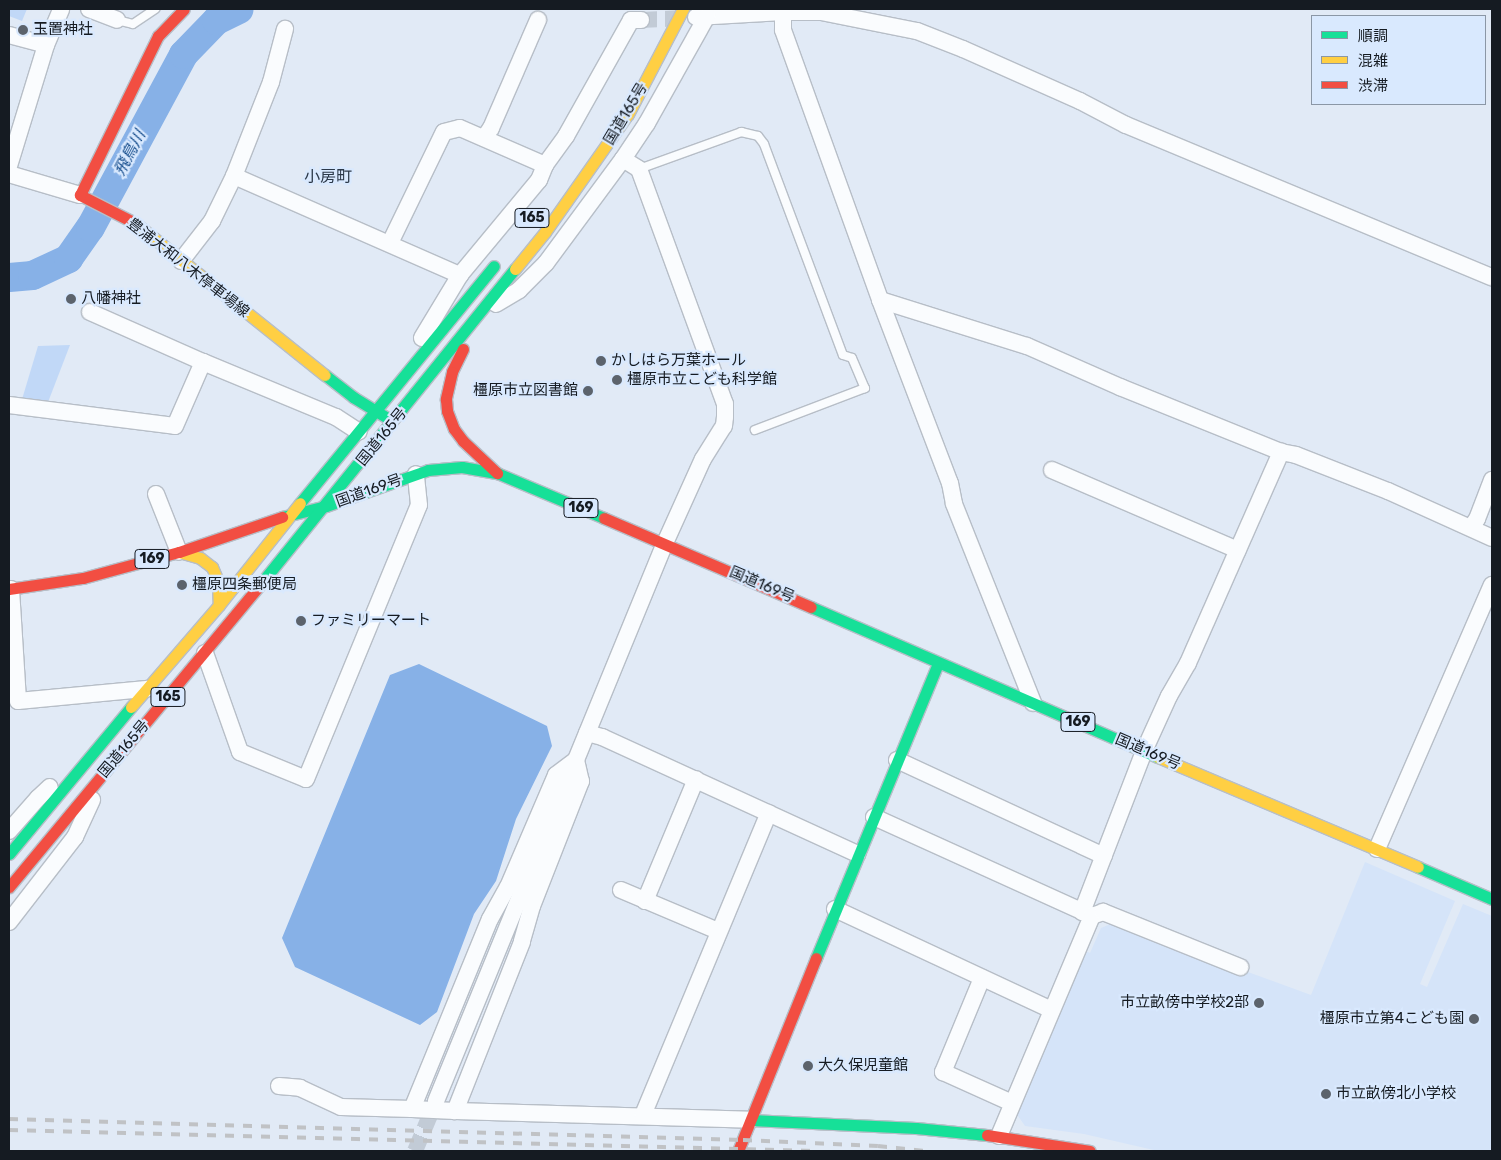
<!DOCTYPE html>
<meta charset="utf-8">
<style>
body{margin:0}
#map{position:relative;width:1501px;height:1160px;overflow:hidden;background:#e1eaf6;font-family:Rubik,"Noto Sans JP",sans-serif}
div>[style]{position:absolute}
.built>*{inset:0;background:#d5e4f9}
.green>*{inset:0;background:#c1d8f7}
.water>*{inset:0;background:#87b1e7}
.river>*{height:29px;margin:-14.5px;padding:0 14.5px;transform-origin:14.5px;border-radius:14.5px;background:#87b1e7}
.street-tunnel>*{height:16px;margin-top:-8px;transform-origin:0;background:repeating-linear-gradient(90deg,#c2cbd6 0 16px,transparent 0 24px)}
.roads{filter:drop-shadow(1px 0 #b7bec7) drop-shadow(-1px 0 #b7bec7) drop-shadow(0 1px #b7bec7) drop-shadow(0 -1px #b7bec7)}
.lane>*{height:8px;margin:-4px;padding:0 4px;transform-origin:4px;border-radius:4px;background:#fafcfe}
.street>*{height:16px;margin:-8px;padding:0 8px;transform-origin:8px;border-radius:8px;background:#fafcfe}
.fast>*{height:11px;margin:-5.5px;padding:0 5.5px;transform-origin:5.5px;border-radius:5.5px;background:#16e098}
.slow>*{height:11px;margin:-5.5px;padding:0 5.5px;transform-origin:5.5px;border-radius:5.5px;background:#ffcf43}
.jam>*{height:11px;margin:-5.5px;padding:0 5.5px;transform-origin:5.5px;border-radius:5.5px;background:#f24e42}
.rail>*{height:4px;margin-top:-2px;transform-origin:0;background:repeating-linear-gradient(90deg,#c0c2c5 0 9px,transparent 0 18px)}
.dots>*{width:14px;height:14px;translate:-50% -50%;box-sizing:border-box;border:2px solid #d9e9fe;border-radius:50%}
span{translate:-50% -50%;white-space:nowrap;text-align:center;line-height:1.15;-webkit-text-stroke:4.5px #d9e9fe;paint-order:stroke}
.shield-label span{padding:1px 4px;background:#d9e9fe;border:1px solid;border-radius:4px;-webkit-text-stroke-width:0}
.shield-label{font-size:14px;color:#151b22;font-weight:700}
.poi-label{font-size:15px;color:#151b22}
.left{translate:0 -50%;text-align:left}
.right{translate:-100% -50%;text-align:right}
.street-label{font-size:15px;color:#151b22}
.water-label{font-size:16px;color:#0c4587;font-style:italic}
.neighbourhood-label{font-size:16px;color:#2c3949}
.frame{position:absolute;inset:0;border:10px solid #151b22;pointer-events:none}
.legend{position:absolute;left:1311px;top:15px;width:175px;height:90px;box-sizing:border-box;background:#d9e9fe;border:1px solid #8b97a6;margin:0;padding:6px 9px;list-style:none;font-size:15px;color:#151b22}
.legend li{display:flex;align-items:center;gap:10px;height:25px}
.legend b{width:25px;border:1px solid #8b97a6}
</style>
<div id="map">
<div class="built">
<i style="clip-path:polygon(1365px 862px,1455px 901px,1420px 984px,1427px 987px,1463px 904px,1492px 916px,1492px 1151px,1158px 1151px,1084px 1134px,1025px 1126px,1016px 1113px,1086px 951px,1090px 953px,1101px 928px,1113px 923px,1311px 995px)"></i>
</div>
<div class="green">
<i style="clip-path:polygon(9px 9px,27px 9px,22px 21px,9px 16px)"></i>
<i style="clip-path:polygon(70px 345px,45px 410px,20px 406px,38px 346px)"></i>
</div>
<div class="water">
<i style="clip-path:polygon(419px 664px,547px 726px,552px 746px,516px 819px,496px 881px,474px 914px,437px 1012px,420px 1025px,295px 967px,282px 938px,390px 675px)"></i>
</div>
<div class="river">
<i style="left:9px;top:277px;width:23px;rotate:-5deg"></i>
<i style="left:32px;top:275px;width:40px;rotate:-25deg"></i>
<i style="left:68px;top:258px;width:38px;rotate:-55deg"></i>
<i style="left:90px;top:227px;width:196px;rotate:-61.7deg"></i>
<i style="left:183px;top:54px;width:47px;rotate:-45.9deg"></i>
<i style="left:216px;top:20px;width:25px;rotate:-26deg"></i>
</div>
<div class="street-tunnel">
<i style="left:641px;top:20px;width:43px;rotate:-2.7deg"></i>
<i style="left:415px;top:1151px;width:54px;rotate:-67.2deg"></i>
</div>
<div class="roads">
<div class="lane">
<i style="left:117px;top:20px;width:16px;rotate:14deg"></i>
<i style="left:133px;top:24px;width:27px;rotate:-34deg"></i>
<i style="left:639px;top:169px;width:109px;rotate:-19.9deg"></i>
<i style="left:741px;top:132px;width:17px;rotate:13deg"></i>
<i style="left:758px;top:136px;width:10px;rotate:53deg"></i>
<i style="left:764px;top:144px;width:225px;rotate:69.5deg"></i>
<i style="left:843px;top:355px;width:9px;rotate:18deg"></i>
<i style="left:852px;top:358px;width:33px;rotate:67deg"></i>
<i style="left:865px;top:388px;width:118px;rotate:159.1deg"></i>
</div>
<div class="street">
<i style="left:89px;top:9px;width:30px;rotate:21deg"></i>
<i style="left:783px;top:12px;width:18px;rotate:90deg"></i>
<i style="left:783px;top:30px;width:287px;rotate:70.2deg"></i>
<i style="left:880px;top:300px;width:196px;rotate:69.1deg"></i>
<i style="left:950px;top:483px;width:21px;rotate:79deg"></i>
<i style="left:954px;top:504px;width:214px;rotate:68.3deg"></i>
<i style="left:696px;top:17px;width:87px;rotate:-3.3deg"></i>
<i style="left:783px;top:12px;width:38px"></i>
<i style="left:821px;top:12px;width:98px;rotate:11.2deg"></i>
<i style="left:917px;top:31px;width:49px;rotate:21.4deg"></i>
<i style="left:963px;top:49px;width:128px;rotate:24deg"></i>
<i style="left:1080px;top:101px;width:52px;rotate:27.6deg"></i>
<i style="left:1126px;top:125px;width:396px;rotate:22.6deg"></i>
<i style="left:9px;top:35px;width:38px;rotate:15deg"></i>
<i style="left:484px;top:138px;width:12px;rotate:-55deg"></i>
<i style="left:491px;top:128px;width:118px;rotate:-66.5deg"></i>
<i style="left:9px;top:166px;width:127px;rotate:-73deg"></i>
<i style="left:46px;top:45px;width:39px;rotate:-67deg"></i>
<i style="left:9px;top:174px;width:74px;rotate:16.5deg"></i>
<i style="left:234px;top:176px;width:247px;rotate:23.7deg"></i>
<i style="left:390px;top:243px;width:123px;rotate:-64.1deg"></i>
<i style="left:444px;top:132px;width:16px;rotate:-14deg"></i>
<i style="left:460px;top:128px;width:93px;rotate:23.5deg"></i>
<i style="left:181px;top:261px;width:51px;rotate:-52.2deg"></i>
<i style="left:212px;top:221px;width:50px;rotate:-63.9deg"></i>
<i style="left:234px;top:176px;width:101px;rotate:-68.5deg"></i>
<i style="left:271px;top:82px;width:55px;rotate:-75.2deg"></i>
<i style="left:880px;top:300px;width:154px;rotate:17.4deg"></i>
<i style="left:1027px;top:346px;width:102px;rotate:23.8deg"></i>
<i style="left:1120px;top:387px;width:174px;rotate:22deg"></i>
<i style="left:1281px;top:452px;width:15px;rotate:11deg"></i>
<i style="left:1296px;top:455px;width:99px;rotate:21.4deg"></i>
<i style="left:1388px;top:491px;width:114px;rotate:24.3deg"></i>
<i style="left:496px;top:304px;width:27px;rotate:-31deg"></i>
<i style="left:519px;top:290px;width:38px;rotate:-45deg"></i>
<i style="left:546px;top:263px;width:129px;rotate:-53.5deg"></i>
<i style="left:623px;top:159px;width:43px;rotate:-56.3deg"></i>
<i style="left:647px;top:123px;width:123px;rotate:-60.7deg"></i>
<i style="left:90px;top:312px;width:124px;rotate:23.9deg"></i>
<i style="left:422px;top:338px;width:74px;rotate:-58.9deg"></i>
<i style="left:460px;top:275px;width:124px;rotate:-50.3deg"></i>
<i style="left:539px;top:180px;width:16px;rotate:-68deg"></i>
<i style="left:545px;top:165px;width:36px;rotate:-54deg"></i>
<i style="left:566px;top:136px;width:133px;rotate:-60.7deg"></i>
<i style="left:631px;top:20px;width:10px"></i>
<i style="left:9px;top:405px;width:167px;rotate:7.2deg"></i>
<i style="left:175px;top:426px;width:70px;rotate:-66.4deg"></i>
<i style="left:203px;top:362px;width:144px;rotate:22.5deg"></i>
<i style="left:336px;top:417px;width:27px;rotate:33deg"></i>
<i style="left:1052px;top:470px;width:202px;rotate:23.3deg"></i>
<i style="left:156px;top:494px;width:62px;rotate:68.4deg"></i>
<i style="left:1471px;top:527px;width:10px;rotate:-53deg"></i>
<i style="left:1477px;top:519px;width:42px;rotate:-69deg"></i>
<i style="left:11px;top:589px;width:112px;rotate:86.4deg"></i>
<i style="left:18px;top:701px;width:129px;rotate:-5.4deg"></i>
<i style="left:205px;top:653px;width:105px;rotate:70.5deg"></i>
<i style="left:240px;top:752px;width:71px;rotate:22.2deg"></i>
<i style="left:306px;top:779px;width:296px;rotate:-67.6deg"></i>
<i style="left:419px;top:505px;width:31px;rotate:-96deg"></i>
<i style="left:587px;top:733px;width:16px;rotate:15deg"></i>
<i style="left:602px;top:737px;width:281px;rotate:24.6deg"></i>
<i style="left:576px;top:760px;width:22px;rotate:77deg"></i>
<i style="left:581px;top:781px;width:134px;rotate:111.4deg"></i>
<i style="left:532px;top:906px;width:37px;rotate:106deg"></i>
<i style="left:522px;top:942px;width:182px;rotate:111.6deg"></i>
<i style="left:455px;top:1111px;width:43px;rotate:-177.3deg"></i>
<i style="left:412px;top:1109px;width:205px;rotate:-67.7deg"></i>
<i style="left:490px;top:919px;width:37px;rotate:-61deg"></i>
<i style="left:508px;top:887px;width:122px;rotate:-66.8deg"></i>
<i style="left:556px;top:775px;width:25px;rotate:-37deg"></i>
<i style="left:897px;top:760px;width:228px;rotate:24.9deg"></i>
<i style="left:874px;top:817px;width:237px;rotate:24.4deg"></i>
<i style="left:9px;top:831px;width:44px;rotate:-48.7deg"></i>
<i style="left:38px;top:798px;width:16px;rotate:-43deg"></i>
<i style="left:1377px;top:849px;width:288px;rotate:-66.5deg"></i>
<i style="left:621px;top:890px;width:105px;rotate:22.9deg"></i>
<i style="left:645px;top:901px;width:132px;rotate:-67.3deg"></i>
<i style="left:835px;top:909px;width:239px;rotate:25deg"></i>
<i style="left:1082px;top:912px;width:173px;rotate:-68.9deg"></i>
<i style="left:1144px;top:751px;width:60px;rotate:-65.6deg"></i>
<i style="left:1169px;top:696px;width:38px;rotate:-60deg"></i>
<i style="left:1188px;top:663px;width:231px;rotate:-66.2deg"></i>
<i style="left:9px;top:922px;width:108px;rotate:-52.2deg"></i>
<i style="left:75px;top:837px;width:41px;rotate:-65.3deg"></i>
<i style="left:982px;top:978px;width:102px;rotate:112.5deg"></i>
<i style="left:943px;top:1072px;width:76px;rotate:24.2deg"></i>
<i style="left:279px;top:1086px;width:21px;rotate:5deg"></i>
<i style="left:300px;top:1088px;width:45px;rotate:24.9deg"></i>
<i style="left:341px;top:1107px;width:71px;rotate:1.6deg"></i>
<i style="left:436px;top:1101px;width:603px;rotate:-67.69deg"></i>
<i style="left:665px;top:543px;width:92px;rotate:-65.7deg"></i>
<i style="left:703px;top:459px;width:39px;rotate:-58deg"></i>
<i style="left:724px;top:426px;width:9px;rotate:-84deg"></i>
<i style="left:725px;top:417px;width:13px;rotate:-90deg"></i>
<i style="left:725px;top:404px;width:250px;rotate:-110.1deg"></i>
<i style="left:639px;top:169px;width:19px;rotate:-148deg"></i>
<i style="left:455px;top:1111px;width:296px;rotate:1.7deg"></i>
<i style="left:643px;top:1115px;width:327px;rotate:-67.4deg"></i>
<i style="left:999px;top:1136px;width:239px;rotate:-67.1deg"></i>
<i style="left:1092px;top:916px;width:12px;rotate:-20deg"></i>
<i style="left:1103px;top:912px;width:148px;rotate:21.9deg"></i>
</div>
<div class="fast">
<i style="left:325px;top:375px;width:36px;rotate:38deg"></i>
<i style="left:353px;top:397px;width:42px;rotate:31.4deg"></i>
<i style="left:300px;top:503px;width:306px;rotate:-50.7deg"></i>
<i style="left:282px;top:517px;width:45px;rotate:-14deg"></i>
<i style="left:326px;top:506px;width:108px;rotate:-19.4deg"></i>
<i style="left:428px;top:470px;width:34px;rotate:-5deg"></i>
<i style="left:462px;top:467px;width:36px;rotate:10deg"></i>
<i style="left:497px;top:473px;width:116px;rotate:22.8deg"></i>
<i style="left:258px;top:587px;width:409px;rotate:-51.1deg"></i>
<i style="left:811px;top:607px;width:378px;rotate:23.4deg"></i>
<i style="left:9px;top:854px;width:191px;rotate:-50.3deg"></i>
<i style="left:1418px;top:867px;width:81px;rotate:23.4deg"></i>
<i style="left:816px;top:958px;width:319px;rotate:-67.5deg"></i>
<i style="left:751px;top:1120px;width:165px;rotate:2.8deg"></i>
<i style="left:916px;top:1128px;width:71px;rotate:5.6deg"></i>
</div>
<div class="slow">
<i style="left:135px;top:223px;width:243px;rotate:38.7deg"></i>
<i style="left:515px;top:269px;width:48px;rotate:-51deg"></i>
<i style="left:545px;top:232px;width:144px;rotate:-54.9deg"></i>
<i style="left:628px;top:114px;width:119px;rotate:-62.4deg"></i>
<i style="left:179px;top:552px;width:22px;rotate:16deg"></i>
<i style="left:200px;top:558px;width:15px;rotate:37deg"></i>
<i style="left:212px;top:567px;width:15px;rotate:67deg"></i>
<i style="left:218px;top:581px;width:24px;rotate:88deg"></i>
<i style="left:131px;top:707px;width:135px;rotate:-49.2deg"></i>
<i style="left:219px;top:605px;width:130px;rotate:-51.5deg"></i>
<i style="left:1158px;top:757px;width:282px;rotate:22.9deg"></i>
</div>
<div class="jam">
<i style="left:135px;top:223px;width:62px;rotate:-153deg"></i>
<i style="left:80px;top:195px;width:177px;rotate:-63.9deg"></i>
<i style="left:158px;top:36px;width:37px;rotate:-46deg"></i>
<i style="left:463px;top:349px;width:25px;rotate:116deg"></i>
<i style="left:452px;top:372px;width:28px;rotate:103deg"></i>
<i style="left:446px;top:399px;width:12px;rotate:85deg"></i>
<i style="left:447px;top:411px;width:19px;rotate:69deg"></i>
<i style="left:454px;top:429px;width:15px;rotate:53deg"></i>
<i style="left:463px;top:441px;width:47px;rotate:43.3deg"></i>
<i style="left:604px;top:518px;width:225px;rotate:23.3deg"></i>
<i style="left:9px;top:589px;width:75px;rotate:-8.5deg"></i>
<i style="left:83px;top:578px;width:99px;rotate:-15.2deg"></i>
<i style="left:179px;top:552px;width:109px;rotate:-18.8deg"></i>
<i style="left:9px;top:887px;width:390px;rotate:-50.3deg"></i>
<i style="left:987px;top:1135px;width:104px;rotate:8.8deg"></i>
<i style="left:738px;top:1151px;width:208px;rotate:-68deg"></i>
</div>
</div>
<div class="rail">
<i style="left:9px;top:1119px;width:734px;rotate:1.64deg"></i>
<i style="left:743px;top:1140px;width:135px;rotate:2.5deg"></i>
<i style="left:878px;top:1146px;width:47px;rotate:6.1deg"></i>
<i style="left:9px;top:1130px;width:807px;rotate:1.49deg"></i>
</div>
<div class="dots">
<i style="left:23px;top:30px;background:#5c636c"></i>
<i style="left:71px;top:299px;background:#5c636c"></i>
<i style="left:601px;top:361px;background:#5c636c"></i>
<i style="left:617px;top:380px;background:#5c636c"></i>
<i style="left:588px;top:391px;background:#5c636c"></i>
<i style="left:182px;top:585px;background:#5c636c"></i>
<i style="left:301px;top:621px;background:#5c636c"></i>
<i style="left:1259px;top:1003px;background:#5c636c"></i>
<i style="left:1474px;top:1019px;background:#5c636c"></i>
<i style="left:808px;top:1066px;background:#5c636c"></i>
<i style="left:1326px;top:1094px;background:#5c636c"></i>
</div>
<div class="shield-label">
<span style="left:532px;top:218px">165</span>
<span style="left:581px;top:508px">169</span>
<span style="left:152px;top:559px">169</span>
<span style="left:168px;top:697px">165</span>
<span style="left:1078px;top:722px">169</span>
</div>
<div class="poi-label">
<span class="left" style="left:33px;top:30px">玉置神社</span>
<span class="left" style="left:81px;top:299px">八幡神社</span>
<span class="left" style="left:611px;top:361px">かしはら万葉ホール</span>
<span class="left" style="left:627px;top:380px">橿原市立こども科学館</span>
<span class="right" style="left:578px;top:391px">橿原市立図書館</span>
<span class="left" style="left:192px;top:585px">橿原四条郵便局</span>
<span class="left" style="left:311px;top:621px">ファミリーマート</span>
<span class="right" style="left:1249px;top:1003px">市立畝傍中学校2部</span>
<span class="right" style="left:1464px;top:1019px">橿原市立第4こども園</span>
<span class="left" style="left:818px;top:1066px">大久保児童館</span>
<span class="left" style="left:1336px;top:1094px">市立畝傍北小学校</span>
</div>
<div class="street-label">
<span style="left:626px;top:114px;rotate:-59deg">国道165号</span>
<span style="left:188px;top:268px;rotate:38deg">豊浦大和八木停車場線</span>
<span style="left:382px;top:437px;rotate:-51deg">国道165号</span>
<span style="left:369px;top:491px;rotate:-20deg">国道169号</span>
<span style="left:762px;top:585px;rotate:23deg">国道169号</span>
<span style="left:124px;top:749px;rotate:-50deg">国道165号</span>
<span style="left:1148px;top:752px;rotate:23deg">国道169号</span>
</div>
<div class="water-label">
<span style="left:130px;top:153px;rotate:-62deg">飛鳥川</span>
</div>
<div class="neighbourhood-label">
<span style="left:328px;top:177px">小房町</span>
</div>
<div class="frame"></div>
<ul class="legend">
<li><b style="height:6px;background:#16e098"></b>順調</li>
<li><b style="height:6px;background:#ffcf43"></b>混雑</li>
<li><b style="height:6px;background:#f24e42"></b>渋滞</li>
</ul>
</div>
